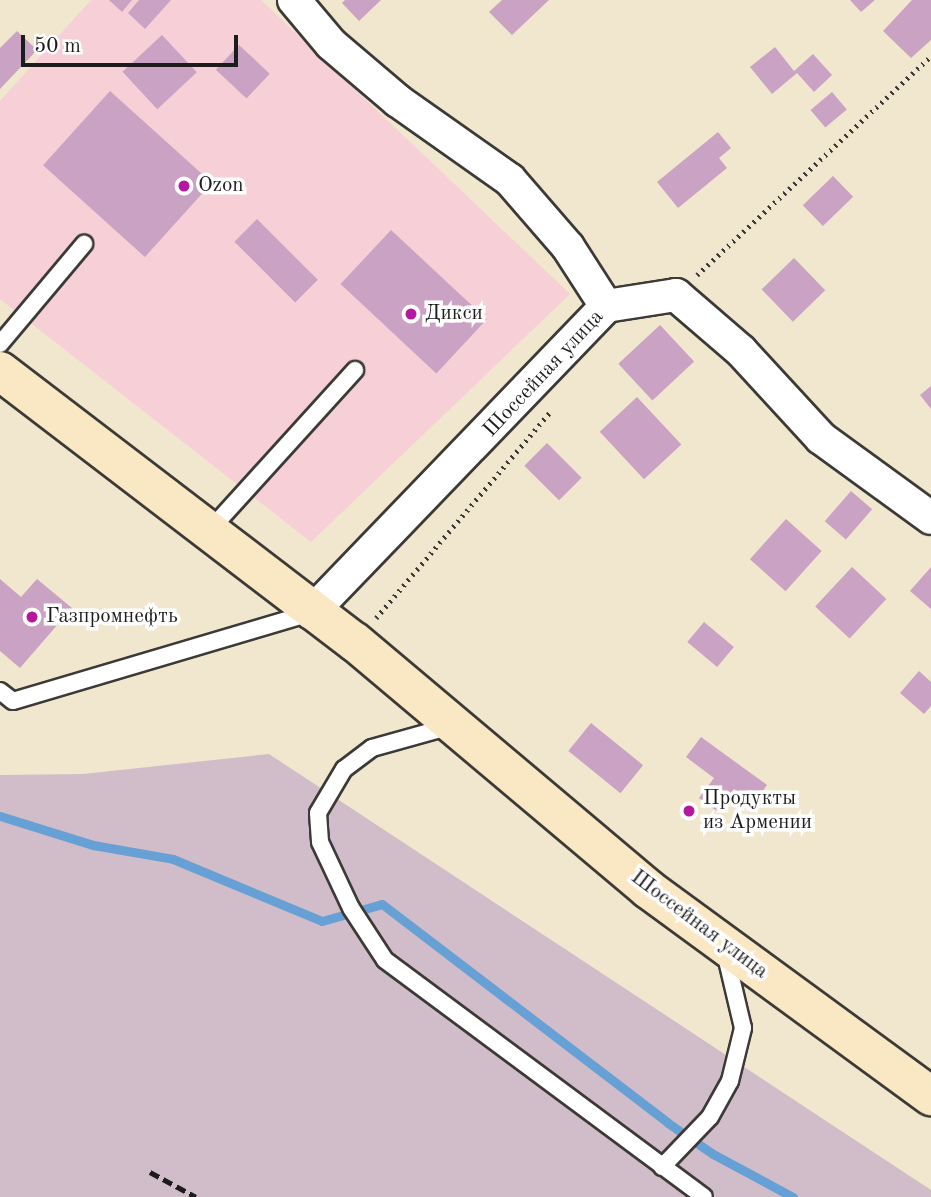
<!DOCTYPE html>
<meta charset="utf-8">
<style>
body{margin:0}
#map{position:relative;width:931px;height:1197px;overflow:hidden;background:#f1e7ce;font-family:"Old Standard TT",serif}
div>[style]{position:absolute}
.built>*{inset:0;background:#f6cfd7}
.industrial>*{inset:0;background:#d1bdc9}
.stream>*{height:9px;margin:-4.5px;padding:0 4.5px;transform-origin:4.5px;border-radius:4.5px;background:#66a0d5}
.building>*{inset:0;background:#caa2c4;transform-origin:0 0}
.path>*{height:4.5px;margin-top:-2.25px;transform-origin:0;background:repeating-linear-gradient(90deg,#3c3a37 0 2px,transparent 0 7px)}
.roads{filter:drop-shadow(2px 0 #3c3a37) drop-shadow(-2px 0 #3c3a37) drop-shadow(0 2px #3c3a37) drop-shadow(0 -2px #3c3a37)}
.lane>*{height:16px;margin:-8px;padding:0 8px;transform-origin:8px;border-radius:8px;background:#fff}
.street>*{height:32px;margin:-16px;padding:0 16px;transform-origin:16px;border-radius:16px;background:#fff}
.secondary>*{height:38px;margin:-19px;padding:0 19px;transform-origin:19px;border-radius:19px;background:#fae7c3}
.rail>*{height:5px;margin-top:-2.5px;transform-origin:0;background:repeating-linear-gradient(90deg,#1c1c1c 0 10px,transparent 0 15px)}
.dots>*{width:19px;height:19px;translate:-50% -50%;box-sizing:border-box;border:4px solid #fff;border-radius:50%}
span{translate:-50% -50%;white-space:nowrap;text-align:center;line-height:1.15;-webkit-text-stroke:7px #fff;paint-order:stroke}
.poi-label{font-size:21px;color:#1c1c1c}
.left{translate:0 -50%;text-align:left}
.street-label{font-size:21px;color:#1c1c1c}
.scale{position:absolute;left:21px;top:35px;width:217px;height:32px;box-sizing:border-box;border:4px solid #1c1c1c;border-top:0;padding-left:9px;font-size:21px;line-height:24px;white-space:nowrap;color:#1c1c1c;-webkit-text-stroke:5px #fff;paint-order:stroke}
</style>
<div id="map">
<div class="built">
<i style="clip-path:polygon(91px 0,261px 0,570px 294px,311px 542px,0 299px,0 101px)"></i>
</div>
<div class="industrial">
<i style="clip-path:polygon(269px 754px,931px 1190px,931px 1197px,0 1197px,0 775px,83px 774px)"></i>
</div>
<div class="stream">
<i style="left:0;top:816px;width:97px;rotate:17.3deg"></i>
<i style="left:93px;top:845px;width:81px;rotate:9.9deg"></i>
<i style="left:173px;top:859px;width:161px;rotate:22.6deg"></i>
<i style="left:322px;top:921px;width:62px;rotate:-15.8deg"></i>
<i style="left:382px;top:904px;width:360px;rotate:37.4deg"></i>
<i style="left:668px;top:1123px;width:55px;rotate:34.6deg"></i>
<i style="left:713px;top:1154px;width:91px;rotate:28.3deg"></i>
</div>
<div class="building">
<i style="clip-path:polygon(109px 0,132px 0,122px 12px)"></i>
<i style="clip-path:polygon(139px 0,171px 0,145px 29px,128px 13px)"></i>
<i style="clip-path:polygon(345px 0,381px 0,359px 21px,342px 3px)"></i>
<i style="clip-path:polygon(502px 0,549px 0,512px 35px,489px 12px)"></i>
<i style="clip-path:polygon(850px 0,875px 0,861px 12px)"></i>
<i style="clip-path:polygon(912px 0,931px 0,931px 40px,911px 58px,883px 31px)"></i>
<i style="clip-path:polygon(17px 31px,37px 50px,0 89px,0 48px)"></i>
<i style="left:162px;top:35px;width:51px;height:54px;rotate:47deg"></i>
<i style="left:239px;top:45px;width:42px;height:34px;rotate:43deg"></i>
<i style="clip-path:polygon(775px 47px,794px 71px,813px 54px,832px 75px,814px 92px,797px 73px,772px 94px,750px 67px)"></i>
<i style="left:110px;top:91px;width:137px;height:100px;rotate:42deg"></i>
<i style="left:832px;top:92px;width:23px;height:28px;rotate:50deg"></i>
<i style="clip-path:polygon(718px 132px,731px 148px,719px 158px,727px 168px,678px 208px,657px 182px)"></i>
<i style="left:833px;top:176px;width:29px;height:42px;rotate:46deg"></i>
<i style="left:257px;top:219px;width:86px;height:32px;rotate:45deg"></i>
<i style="left:391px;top:230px;width:131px;height:74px;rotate:43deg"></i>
<i style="left:794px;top:258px;width:45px;height:45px;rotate:46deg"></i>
<i style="left:660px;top:325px;width:50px;height:57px;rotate:47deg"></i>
<i style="clip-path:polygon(931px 386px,931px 409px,920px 395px)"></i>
<i style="left:637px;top:397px;width:65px;height:51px;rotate:47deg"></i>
<i style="left:547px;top:443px;width:49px;height:32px;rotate:45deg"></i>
<i style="left:851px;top:491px;width:28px;height:40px;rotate:41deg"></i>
<i style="left:786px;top:519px;width:48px;height:54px;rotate:42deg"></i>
<i style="left:852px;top:567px;width:47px;height:54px;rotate:43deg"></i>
<i style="clip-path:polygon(931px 567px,931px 609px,910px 591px)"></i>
<i style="clip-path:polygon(0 579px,21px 597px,37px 579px,72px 608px,20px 668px,0 651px)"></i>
<i style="left:704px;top:622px;width:39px;height:26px;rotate:40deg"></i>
<i style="clip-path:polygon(919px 671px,931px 682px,931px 706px,924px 714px,900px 693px)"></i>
<i style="left:591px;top:723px;width:67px;height:36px;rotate:39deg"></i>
<i style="clip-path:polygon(701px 737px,767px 785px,754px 803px,734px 789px,718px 812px,699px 798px,714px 778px,686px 757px)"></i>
</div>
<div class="path">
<i style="left:697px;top:275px;width:320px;rotate:-43.1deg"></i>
<i style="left:376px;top:618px;width:271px;rotate:-49.8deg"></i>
</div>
<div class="roads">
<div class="lane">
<i style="left:0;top:344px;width:131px;rotate:-50deg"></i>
<i style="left:210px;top:530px;width:216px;rotate:-47.8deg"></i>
<i style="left:0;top:691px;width:16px;rotate:38deg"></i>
<i style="left:13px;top:701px;width:310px;rotate:-16.5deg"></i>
<i style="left:451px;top:726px;width:82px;rotate:164.4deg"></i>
<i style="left:372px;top:748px;width:35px;rotate:143deg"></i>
<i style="left:344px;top:769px;width:51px;rotate:120.6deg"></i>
<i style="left:318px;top:813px;width:29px;rotate:86deg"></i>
<i style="left:320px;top:842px;width:73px;rotate:64.8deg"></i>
<i style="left:351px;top:908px;width:62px;rotate:56.8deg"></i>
<i style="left:385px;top:960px;width:397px;rotate:36.6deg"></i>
<i style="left:662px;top:1167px;width:69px;rotate:-46.2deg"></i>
<i style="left:710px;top:1117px;width:41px;rotate:-60.9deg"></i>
<i style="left:730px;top:1081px;width:55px;rotate:-76.2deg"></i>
<i style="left:743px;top:1028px;width:78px;rotate:-103.3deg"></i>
</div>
<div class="street">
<i style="left:294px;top:0;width:57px;rotate:49.9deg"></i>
<i style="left:331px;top:44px;width:88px;rotate:40.4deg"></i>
<i style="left:398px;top:101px;width:137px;rotate:35.2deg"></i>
<i style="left:510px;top:180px;width:89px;rotate:49.1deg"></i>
<i style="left:568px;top:247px;width:70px;rotate:57.2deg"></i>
<i style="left:311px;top:613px;width:426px;rotate:-46.1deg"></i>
<i style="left:606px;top:306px;width:71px;rotate:-8.9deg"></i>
<i style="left:676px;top:295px;width:86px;rotate:40.7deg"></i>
<i style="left:741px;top:351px;width:118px;rotate:47.4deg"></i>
<i style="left:821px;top:438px;width:136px;rotate:36deg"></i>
</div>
<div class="secondary">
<i style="left:0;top:371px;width:447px;rotate:37.4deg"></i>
<i style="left:355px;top:642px;width:383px;rotate:40.1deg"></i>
<i style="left:648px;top:889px;width:351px;rotate:36.2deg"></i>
</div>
</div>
<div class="rail">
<i style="left:150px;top:1172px;width:52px;rotate:28.5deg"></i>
</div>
<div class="dots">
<i style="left:184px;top:186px;background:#b5179e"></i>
<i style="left:411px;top:314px;background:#b5179e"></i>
<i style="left:32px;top:617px;background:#b5179e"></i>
<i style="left:689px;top:811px;background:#b5179e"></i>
</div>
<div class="poi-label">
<span class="left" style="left:198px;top:186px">Ozon</span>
<span class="left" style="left:425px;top:314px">Дикси</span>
<span class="left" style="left:46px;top:617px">Газпромнефть</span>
<span class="left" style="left:703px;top:811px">Продукты<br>из Армении</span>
</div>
<div class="street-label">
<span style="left:544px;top:374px;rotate:-47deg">Шоссейная улица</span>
<span style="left:699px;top:925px;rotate:37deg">Шоссейная улица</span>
</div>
<div class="scale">50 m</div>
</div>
